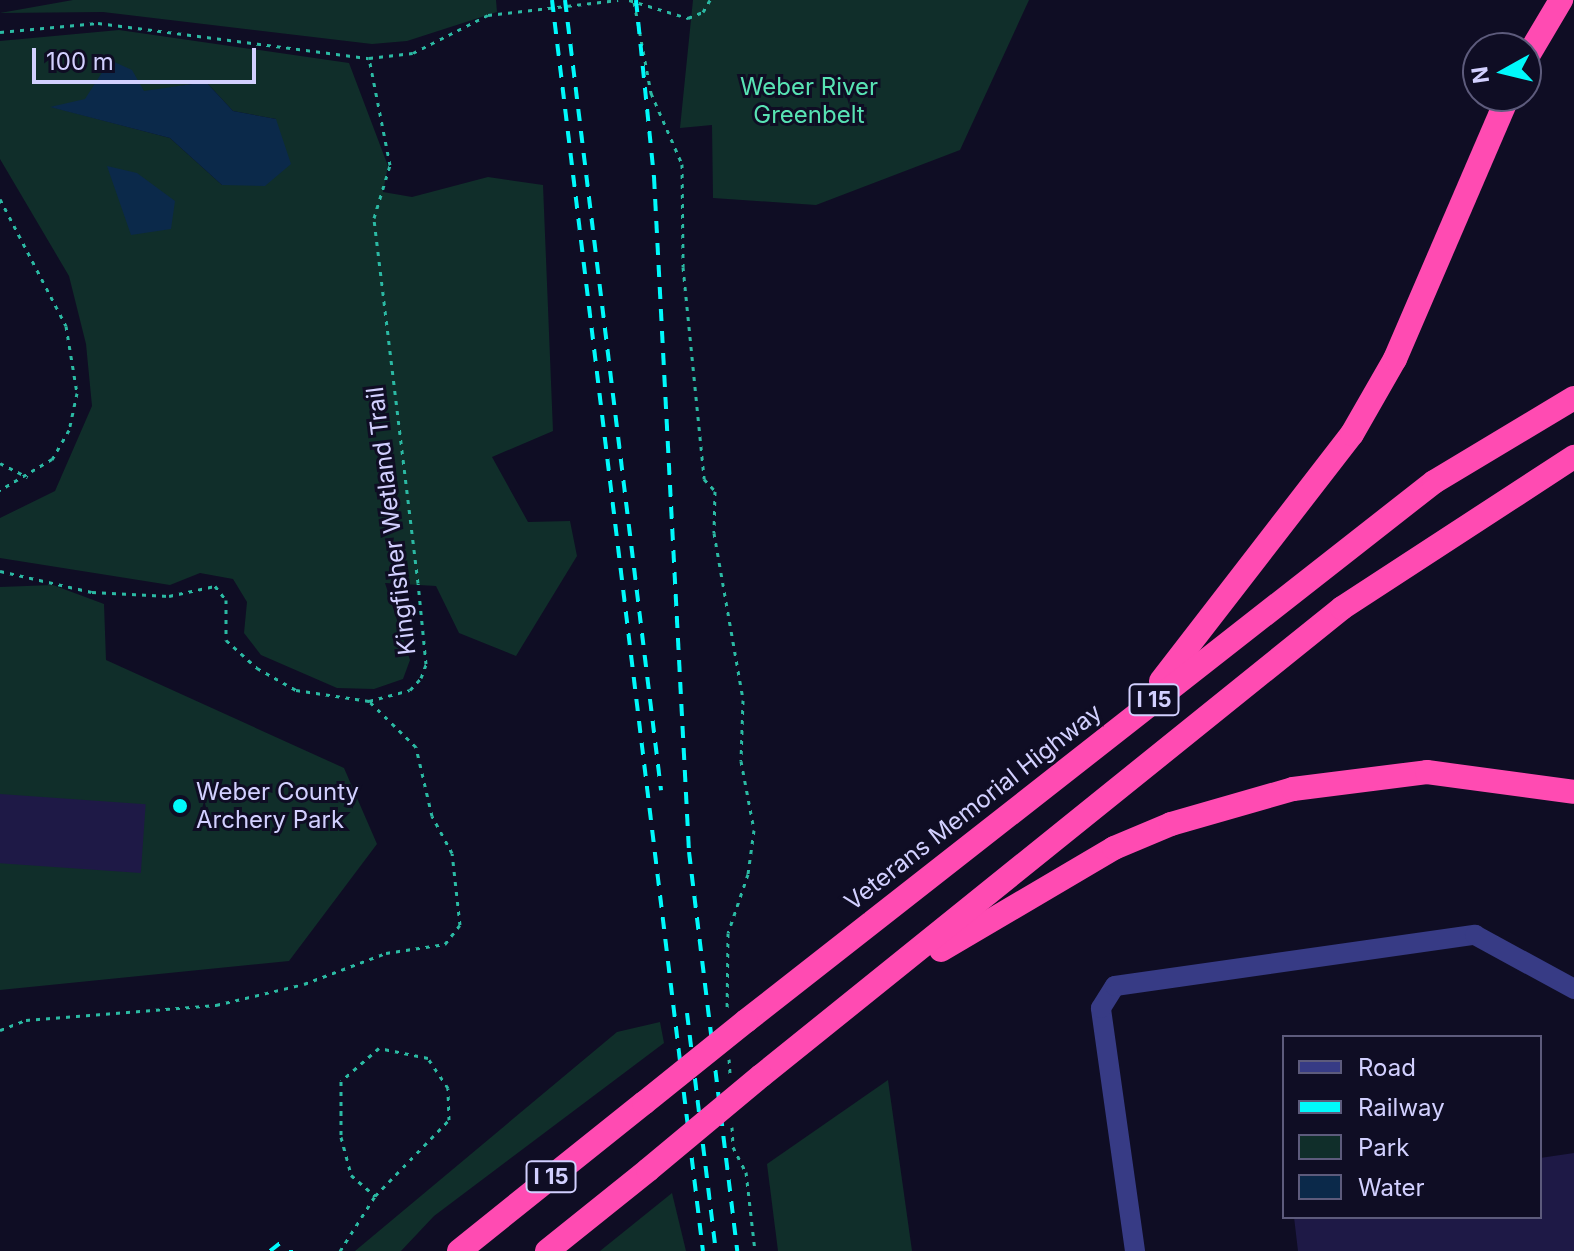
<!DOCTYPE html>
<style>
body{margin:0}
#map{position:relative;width:1574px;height:1251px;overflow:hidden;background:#0f0d24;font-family:Inter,sans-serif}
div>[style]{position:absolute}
.green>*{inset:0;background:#102e2a}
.water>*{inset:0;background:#0b294a}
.building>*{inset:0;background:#1e1946;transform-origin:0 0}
.path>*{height:3px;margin-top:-1.5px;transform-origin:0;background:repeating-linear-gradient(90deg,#2bb9a3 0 4px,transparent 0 10px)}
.minor>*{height:20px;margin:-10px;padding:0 10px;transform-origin:10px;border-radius:10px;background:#373b85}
.highway>*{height:24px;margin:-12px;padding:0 12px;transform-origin:12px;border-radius:12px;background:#ff4bb2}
.rail>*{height:4px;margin-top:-2px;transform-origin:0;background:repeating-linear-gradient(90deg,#00f9fb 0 12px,transparent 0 22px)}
.highway-bridge>*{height:24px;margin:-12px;padding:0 12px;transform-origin:12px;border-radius:12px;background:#ff4bb2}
.dots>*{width:22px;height:22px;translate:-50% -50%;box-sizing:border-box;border:4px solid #0f0d24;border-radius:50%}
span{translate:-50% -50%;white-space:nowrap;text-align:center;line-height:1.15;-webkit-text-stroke:6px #0f0d24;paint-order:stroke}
.shield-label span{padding:2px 6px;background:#0f0d24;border:2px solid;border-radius:6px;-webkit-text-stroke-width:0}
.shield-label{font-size:22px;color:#d2d0ff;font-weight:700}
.park-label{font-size:24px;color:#58e3b4}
.street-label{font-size:24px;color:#d2d0ff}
.poi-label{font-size:24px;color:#d2d0ff}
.left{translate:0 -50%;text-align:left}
.legend{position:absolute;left:1282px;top:1035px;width:260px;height:184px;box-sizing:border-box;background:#0f0d24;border:2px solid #5d5b7c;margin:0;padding:10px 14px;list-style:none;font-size:24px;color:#d2d0ff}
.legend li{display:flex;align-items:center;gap:16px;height:40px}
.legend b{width:40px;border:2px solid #5d5b7c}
.north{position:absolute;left:1462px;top:32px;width:80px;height:80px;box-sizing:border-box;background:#0f0d24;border:2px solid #5d5b7c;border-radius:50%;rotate:262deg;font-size:22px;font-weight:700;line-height:32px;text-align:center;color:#d2d0ff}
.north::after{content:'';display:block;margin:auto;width:28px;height:36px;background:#00f9fb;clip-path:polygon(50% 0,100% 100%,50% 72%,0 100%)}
.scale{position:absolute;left:32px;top:48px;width:224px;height:36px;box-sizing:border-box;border:4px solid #d2d0ff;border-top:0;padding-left:10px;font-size:24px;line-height:28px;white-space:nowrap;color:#d2d0ff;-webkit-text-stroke:6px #0f0d24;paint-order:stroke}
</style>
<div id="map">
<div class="green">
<i style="clip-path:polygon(73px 0,496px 0,497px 12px,407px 41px,372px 44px,103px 12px,0 13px)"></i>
<i style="clip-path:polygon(693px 0,1029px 0,960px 150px,816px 205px,713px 198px,712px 125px,680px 128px)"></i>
<i style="clip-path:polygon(evenodd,119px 30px,349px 63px,388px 166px,383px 192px,412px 197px,488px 177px,543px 185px,553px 431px,492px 457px,528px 522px,570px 521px,577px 556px,516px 656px,459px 633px,436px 586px,385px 583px,410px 660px,403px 679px,374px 689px,337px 688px,261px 655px,244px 633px,247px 602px,233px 579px,200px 573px,170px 585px,0 558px,0 518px,55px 491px,92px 406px,86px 344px,69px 276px,0 159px,0 41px,119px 30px,206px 82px,233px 111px,276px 119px,222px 185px,170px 138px,52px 107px,206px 82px)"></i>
<i style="clip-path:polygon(53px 585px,104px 604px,106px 660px,344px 768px,377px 844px,289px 961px,0 990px,0 587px)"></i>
<i style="clip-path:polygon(660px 1022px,664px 1043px,434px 1216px,401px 1251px,355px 1251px,617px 1032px)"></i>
<i style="clip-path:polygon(888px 1080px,912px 1251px,778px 1251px,767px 1164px)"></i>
<i style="clip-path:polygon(672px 1193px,686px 1251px,600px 1251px)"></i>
</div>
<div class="water">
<i style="clip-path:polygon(110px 60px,132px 70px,144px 91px,206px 82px,233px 111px,276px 119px,291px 164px,265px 186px,222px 185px,170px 138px,50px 107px,85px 99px)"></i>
<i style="clip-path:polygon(107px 166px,137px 173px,175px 201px,171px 229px,131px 235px)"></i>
</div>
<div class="building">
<i style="left:0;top:794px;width:146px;height:69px;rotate:4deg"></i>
<i style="clip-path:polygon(1574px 1153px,1574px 1251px,1298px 1251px,1294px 1217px,1540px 1217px,1540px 1158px)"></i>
</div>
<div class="path">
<i style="left:629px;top:0;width:62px;rotate:17deg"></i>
<i style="left:688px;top:18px;width:16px;rotate:-22deg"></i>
<i style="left:703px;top:12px;width:14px;rotate:-60deg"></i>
<i style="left:634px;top:2px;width:93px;rotate:79.4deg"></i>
<i style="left:651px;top:93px;width:77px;rotate:66.4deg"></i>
<i style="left:682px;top:164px;width:103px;rotate:89.4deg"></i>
<i style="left:683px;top:267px;width:213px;rotate:84.3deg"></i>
<i style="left:704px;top:479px;width:16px;rotate:47deg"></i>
<i style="left:715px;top:491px;width:42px;rotate:91.4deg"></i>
<i style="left:714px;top:533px;width:169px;rotate:80.1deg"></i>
<i style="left:743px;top:700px;width:61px;rotate:91.9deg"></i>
<i style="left:741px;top:761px;width:70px;rotate:79.3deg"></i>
<i style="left:754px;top:830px;width:44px;rotate:97.8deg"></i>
<i style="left:748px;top:874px;width:62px;rotate:108.7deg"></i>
<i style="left:728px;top:933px;width:78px;rotate:90.7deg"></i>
<i style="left:0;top:32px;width:98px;rotate:-5.2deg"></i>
<i style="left:98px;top:23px;width:273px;rotate:7.4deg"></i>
<i style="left:369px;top:58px;width:44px;rotate:-6.5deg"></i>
<i style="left:413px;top:53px;width:84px;rotate:-26.9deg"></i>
<i style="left:488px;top:15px;width:131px;rotate:-6.6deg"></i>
<i style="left:0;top:199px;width:143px;rotate:62.5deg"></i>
<i style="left:66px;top:326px;width:68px;rotate:80.7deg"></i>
<i style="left:77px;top:393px;width:38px;rotate:102deg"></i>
<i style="left:69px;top:430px;width:34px;rotate:120deg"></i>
<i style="left:52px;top:459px;width:61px;rotate:149.2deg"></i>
<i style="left:0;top:463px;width:31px;rotate:27deg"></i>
<i style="left:0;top:571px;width:94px;rotate:12.9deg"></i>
<i style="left:92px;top:592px;width:77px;rotate:3deg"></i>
<i style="left:169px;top:596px;width:47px;rotate:-12.3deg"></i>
<i style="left:215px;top:586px;width:18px;rotate:52deg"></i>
<i style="left:226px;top:600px;width:40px;rotate:90deg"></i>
<i style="left:226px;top:640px;width:42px;rotate:42.1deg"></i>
<i style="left:257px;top:668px;width:45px;rotate:29.4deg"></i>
<i style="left:296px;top:690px;width:74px;rotate:8.6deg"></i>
<i style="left:369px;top:701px;width:42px;rotate:-15deg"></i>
<i style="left:410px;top:690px;width:16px;rotate:-47deg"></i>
<i style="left:421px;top:678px;width:15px;rotate:-70deg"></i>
<i style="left:426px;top:664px;width:81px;rotate:-95.6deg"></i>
<i style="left:418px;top:583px;width:368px;rotate:-96.9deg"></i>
<i style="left:374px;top:218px;width:55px;rotate:-73.2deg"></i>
<i style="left:390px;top:165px;width:109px;rotate:-101.1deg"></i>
<i style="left:0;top:1030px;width:28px;rotate:-21deg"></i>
<i style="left:26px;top:1020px;width:191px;rotate:-4.5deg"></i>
<i style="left:216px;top:1005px;width:90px;rotate:-13.4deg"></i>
<i style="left:304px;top:984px;width:88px;rotate:-20.7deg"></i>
<i style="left:386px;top:953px;width:60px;rotate:-8.7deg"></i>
<i style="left:445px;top:944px;width:24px;rotate:-52deg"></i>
<i style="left:460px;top:925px;width:72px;rotate:-96.3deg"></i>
<i style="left:452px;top:853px;width:42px;rotate:-118.4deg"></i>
<i style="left:432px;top:816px;width:71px;rotate:-103.1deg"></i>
<i style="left:416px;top:747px;width:66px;rotate:-135.6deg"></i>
<i style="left:729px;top:1059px;width:16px;rotate:86deg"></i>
<i style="left:732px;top:1127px;width:20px;rotate:87deg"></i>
<i style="left:733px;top:1147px;width:28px;rotate:63deg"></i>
<i style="left:746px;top:1172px;width:80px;rotate:83.5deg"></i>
<i style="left:340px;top:1251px;width:65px;rotate:-57.5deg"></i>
<i style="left:375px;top:1196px;width:106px;rotate:-45.8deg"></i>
<i style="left:449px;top:1120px;width:32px;rotate:-92deg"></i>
<i style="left:448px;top:1088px;width:36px;rotate:-124deg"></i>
<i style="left:428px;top:1058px;width:50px;rotate:-168.5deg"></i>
<i style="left:379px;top:1048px;width:50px;rotate:139deg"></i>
<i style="left:341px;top:1081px;width:56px;rotate:90deg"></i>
<i style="left:341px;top:1137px;width:39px;rotate:75deg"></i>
<i style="left:351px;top:1175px;width:32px;rotate:41deg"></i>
</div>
<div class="minor">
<i style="left:1135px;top:1251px;width:245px;rotate:-98deg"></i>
<i style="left:1101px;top:1008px;width:26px;rotate:-58deg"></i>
<i style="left:1115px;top:986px;width:364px;rotate:-8.1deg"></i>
<i style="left:1475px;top:935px;width:113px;rotate:28.6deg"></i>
</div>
<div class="highway">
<i style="left:1526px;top:59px;width:69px;rotate:-59.3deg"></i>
<i style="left:1161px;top:681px;width:312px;rotate:-52.3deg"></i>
<i style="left:1352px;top:434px;width:86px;rotate:-60.2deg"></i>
<i style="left:1395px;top:359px;width:286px;rotate:-66.7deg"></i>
<i style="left:941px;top:950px;width:201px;rotate:-30.5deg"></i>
<i style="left:1114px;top:848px;width:62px;rotate:-22.8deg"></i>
<i style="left:1171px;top:824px;width:127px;rotate:-16deg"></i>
<i style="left:1293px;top:789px;width:135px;rotate:-7.2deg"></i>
<i style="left:1427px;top:772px;width:148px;rotate:7.7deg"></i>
<i style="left:746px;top:1021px;width:874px;rotate:-38.08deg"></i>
<i style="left:1434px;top:482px;width:163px;rotate:-31deg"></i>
<i style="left:761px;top:1076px;width:746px;rotate:-38.85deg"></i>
<i style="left:1342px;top:608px;width:277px;rotate:-33.1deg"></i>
<i style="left:459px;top:1251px;width:237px;rotate:-38.7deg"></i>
<i style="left:547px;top:1251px;width:129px;rotate:-38.7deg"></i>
</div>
<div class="rail">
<i style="left:552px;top:0;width:1260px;rotate:83.12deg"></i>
<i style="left:565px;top:0;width:796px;rotate:83.07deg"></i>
<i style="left:636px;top:0;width:178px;rotate:84.2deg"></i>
<i style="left:654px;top:177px;width:676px;rotate:87.03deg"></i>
<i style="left:689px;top:852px;width:402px;rotate:83.1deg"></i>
<i style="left:687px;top:1013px;width:240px;rotate:83.1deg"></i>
<i style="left:270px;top:1251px;width:18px;rotate:-38deg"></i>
<i style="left:291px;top:1251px;width:1px;rotate:-90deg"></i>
</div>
<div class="highway-bridge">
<i style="left:644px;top:1103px;width:131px;rotate:-38.8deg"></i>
<i style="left:648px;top:1170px;width:147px;rotate:-39.8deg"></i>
</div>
<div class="dots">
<i style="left:180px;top:806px;background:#00f9fb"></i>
</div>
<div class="shield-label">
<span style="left:1154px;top:700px">I 15</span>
<span style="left:551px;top:1177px">I 15</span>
</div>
<div class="park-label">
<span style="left:809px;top:101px">Weber River<br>Greenbelt</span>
</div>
<div class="street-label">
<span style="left:391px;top:521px;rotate:-97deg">Kingfisher Wetland Trail</span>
<span style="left:973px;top:807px;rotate:-38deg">Veterans Memorial Highway</span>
</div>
<div class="poi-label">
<span class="left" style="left:196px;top:806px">Weber County<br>Archery Park</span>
</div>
<ul class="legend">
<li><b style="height:10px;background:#373b85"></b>Road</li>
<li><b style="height:10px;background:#00f9fb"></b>Railway</li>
<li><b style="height:22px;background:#102e2a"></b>Park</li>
<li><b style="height:22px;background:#0b294a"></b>Water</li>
</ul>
<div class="north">N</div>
<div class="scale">100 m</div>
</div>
